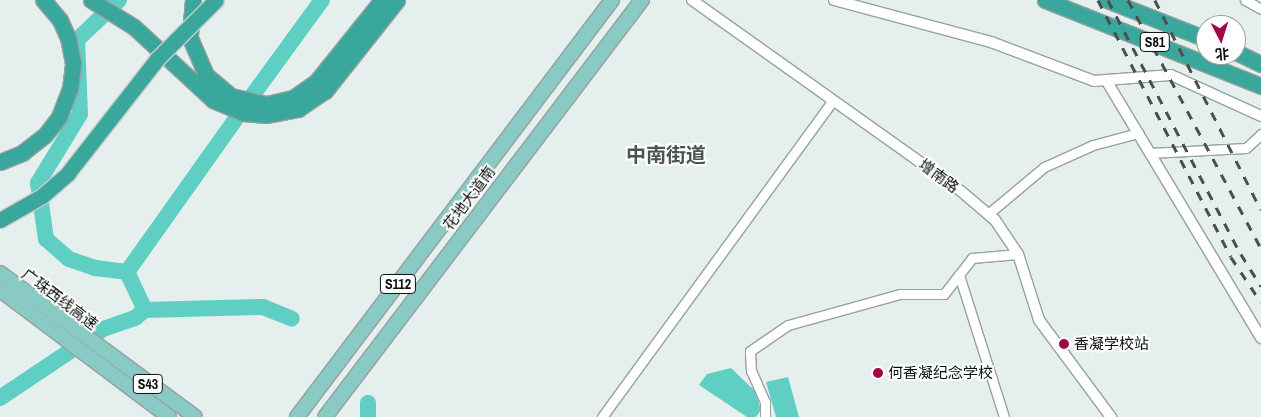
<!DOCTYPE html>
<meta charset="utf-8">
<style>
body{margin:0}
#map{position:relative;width:1261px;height:417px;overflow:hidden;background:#e5f0ee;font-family:"Archivo Narrow","Noto Sans SC",sans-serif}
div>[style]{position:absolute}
.water>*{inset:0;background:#5fcfc3}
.river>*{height:16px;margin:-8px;padding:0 8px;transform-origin:8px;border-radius:8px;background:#5fcfc3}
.roads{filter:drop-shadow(1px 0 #97a19f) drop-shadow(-1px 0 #97a19f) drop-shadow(0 1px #97a19f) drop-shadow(0 -1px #97a19f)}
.minor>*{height:9px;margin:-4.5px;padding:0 4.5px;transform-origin:4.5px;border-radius:4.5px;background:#fff}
.tertiary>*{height:10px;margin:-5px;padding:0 5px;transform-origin:5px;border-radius:5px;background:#fff}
.primary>*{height:14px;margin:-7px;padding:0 7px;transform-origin:7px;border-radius:7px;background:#89cac4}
.motorway>*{height:15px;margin:-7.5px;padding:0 7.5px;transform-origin:7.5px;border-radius:7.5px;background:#3aa79d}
.rail>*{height:2.5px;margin-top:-1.25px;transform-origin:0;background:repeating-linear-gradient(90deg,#494e4e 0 9px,transparent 0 18px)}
.bridges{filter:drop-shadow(1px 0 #c9caca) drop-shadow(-1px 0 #c9caca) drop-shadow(0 1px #c9caca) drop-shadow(0 -1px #c9caca)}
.motorway-bridge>*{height:15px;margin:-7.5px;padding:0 7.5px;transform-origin:7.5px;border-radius:7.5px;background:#3aa79d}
.dots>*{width:14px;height:14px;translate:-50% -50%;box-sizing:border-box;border:2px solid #fff;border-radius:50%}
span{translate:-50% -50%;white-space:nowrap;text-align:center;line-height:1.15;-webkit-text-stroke:4px #fff;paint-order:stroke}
.shield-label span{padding:1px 4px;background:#fff;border:1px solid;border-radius:4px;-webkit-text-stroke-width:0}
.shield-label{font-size:14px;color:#0b0e0e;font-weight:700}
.street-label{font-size:15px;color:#0b0e0e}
.poi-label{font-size:15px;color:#0b0e0e}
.left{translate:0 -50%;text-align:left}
.district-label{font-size:20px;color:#4b5452;font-weight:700}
.north{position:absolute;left:1196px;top:15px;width:50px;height:50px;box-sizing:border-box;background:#fff;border:1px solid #9d9f9f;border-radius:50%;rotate:175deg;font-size:14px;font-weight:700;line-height:20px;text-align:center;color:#0b0e0e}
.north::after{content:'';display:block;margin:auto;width:18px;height:22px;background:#a00547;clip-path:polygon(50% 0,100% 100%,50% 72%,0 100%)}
</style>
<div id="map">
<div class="water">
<i style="clip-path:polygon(731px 368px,755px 391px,761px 410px,756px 417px,747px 417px,699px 385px,707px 374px)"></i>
<i style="clip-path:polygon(788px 377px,799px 417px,776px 417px,766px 382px)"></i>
</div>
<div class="river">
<i style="left:119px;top:0;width:58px;rotate:136.4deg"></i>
<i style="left:77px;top:40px;width:74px;rotate:87.7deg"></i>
<i style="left:80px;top:114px;width:81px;rotate:121.3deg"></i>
<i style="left:38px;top:183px;width:57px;rotate:81.9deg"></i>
<i style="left:46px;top:239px;width:30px;rotate:41deg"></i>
<i style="left:69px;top:259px;width:28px;rotate:19deg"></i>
<i style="left:95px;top:268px;width:32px;rotate:7deg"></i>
<i style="left:127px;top:272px;width:42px;rotate:64.7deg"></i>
<i style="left:252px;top:96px;width:119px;rotate:-53.9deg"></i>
<i style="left:127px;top:272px;width:190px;rotate:-54.6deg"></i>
<i style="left:0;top:398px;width:124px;rotate:-33.8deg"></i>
<i style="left:103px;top:329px;width:34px;rotate:-19deg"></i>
<i style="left:135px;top:318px;width:13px;rotate:-39deg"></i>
<i style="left:145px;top:310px;width:118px;rotate:-1.5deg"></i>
<i style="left:263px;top:307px;width:31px;rotate:22deg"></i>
<i style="left:368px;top:417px;width:14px;rotate:-90deg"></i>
</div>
<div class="roads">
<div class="minor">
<i style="left:1245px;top:0;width:18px;rotate:29deg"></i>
<i style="left:1150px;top:153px;width:96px;rotate:-3deg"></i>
<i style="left:1246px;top:148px;width:21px;rotate:-43deg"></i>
<i style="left:988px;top:214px;width:73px;rotate:-40deg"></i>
<i style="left:1044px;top:167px;width:54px;rotate:-24.2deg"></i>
<i style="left:1093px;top:145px;width:47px;rotate:-14.9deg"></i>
<i style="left:959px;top:275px;width:149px;rotate:72.4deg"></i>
<i style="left:602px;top:417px;width:392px;rotate:-53.9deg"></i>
<i style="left:765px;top:417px;width:15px;rotate:-90deg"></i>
<i style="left:765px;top:402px;width:34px;rotate:-114deg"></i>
<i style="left:751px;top:371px;width:20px;rotate:-93deg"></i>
<i style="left:750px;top:351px;width:46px;rotate:-34.4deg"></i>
<i style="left:788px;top:325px;width:116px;rotate:-15.5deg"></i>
<i style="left:900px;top:294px;width:44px"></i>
<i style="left:944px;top:294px;width:46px;rotate:-52.1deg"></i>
<i style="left:972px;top:258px;width:46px;rotate:-5deg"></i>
</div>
<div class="tertiary">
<i style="left:692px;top:0;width:331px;rotate:35.4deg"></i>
<i style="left:962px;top:192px;width:43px;rotate:40.3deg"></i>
<i style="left:995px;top:220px;width:41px;rotate:55.9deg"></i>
<i style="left:1018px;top:254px;width:69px;rotate:72.3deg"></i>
<i style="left:1039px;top:320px;width:121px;rotate:53.4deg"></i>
<i style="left:834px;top:0;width:163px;rotate:15deg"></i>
<i style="left:991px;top:42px;width:110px;rotate:20.7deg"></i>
<i style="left:1094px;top:81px;width:77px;rotate:-4.5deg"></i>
<i style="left:1171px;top:75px;width:99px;rotate:24.5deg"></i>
<i style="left:1106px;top:80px;width:301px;rotate:59deg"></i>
</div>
<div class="primary">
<i style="left:0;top:273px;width:242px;rotate:36.4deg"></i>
<i style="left:0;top:290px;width:211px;rotate:36.9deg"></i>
<i style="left:297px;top:417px;width:523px;rotate:-52.93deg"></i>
<i style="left:325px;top:417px;width:524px;rotate:-52.76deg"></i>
</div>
<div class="motorway">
<i style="left:91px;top:0;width:51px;rotate:32.1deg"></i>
<i style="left:134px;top:27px;width:108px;rotate:42.7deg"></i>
<i style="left:213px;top:100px;width:33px;rotate:23deg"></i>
<i style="left:243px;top:113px;width:24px;rotate:5deg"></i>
<i style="left:267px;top:115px;width:32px;rotate:-11deg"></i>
<i style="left:298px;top:109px;width:32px;rotate:-34deg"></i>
<i style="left:325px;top:91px;width:116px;rotate:-51.6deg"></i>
<i style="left:193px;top:0;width:38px;rotate:95deg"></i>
<i style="left:190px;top:38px;width:40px;rotate:66.6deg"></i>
<i style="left:206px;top:75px;width:33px;rotate:40deg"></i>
<i style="left:231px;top:96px;width:37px;rotate:13deg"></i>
<i style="left:267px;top:104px;width:27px;rotate:-13deg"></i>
<i style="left:293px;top:98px;width:28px;rotate:-35deg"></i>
<i style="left:316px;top:82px;width:105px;rotate:-51.2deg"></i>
<i style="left:1045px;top:0;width:232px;rotate:21.7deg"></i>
<i style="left:1107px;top:0;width:106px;rotate:21.5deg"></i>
<i style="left:1236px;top:52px;width:28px;rotate:26deg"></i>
<i style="left:0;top:162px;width:24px;rotate:-22deg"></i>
<i style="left:22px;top:153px;width:29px;rotate:-38deg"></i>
<i style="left:45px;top:135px;width:23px;rotate:-52deg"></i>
<i style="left:59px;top:117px;width:30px;rotate:-69deg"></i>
<i style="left:70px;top:89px;width:26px;rotate:-83deg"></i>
<i style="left:73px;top:63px;width:25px;rotate:-101deg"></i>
<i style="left:68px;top:38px;width:20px;rotate:-114deg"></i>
<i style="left:60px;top:20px;width:26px;rotate:-130deg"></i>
</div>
</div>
<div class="rail">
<i style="left:1098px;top:0;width:289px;rotate:62.6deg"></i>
<i style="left:1231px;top:257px;width:54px;rotate:56.3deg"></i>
<i style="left:1108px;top:0;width:287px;rotate:62.4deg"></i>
<i style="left:1241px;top:254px;width:38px;rotate:58deg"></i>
<i style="left:1128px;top:0;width:281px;rotate:61.8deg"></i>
<i style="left:1155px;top:0;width:235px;rotate:63.2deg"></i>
</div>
<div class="bridges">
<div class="motorway-bridge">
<i style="left:0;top:220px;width:48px;rotate:-29.7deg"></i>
<i style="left:42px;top:196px;width:35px;rotate:-41deg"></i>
<i style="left:68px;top:173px;width:145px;rotate:-52deg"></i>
<i style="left:157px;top:59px;width:83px;rotate:-45deg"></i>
</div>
</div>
<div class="dots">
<i style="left:1064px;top:344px;background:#a00547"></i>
<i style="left:878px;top:373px;background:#a00547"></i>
</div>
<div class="shield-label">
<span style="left:1155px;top:42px">S81</span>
<span style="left:398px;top:284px">S112</span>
<span style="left:148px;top:384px">S43</span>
</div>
<div class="street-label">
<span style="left:939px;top:176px;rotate:36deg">增南路</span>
<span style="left:469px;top:198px;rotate:-53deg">花地大道南</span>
<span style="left:60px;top:299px;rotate:37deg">广珠西线高速</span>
</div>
<div class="poi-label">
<span class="left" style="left:1074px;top:344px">香凝学校站</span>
<span class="left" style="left:888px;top:373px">何香凝纪念学校</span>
</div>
<div class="district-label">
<span style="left:666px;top:154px">中南街道</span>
</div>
<div class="north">北</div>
</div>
